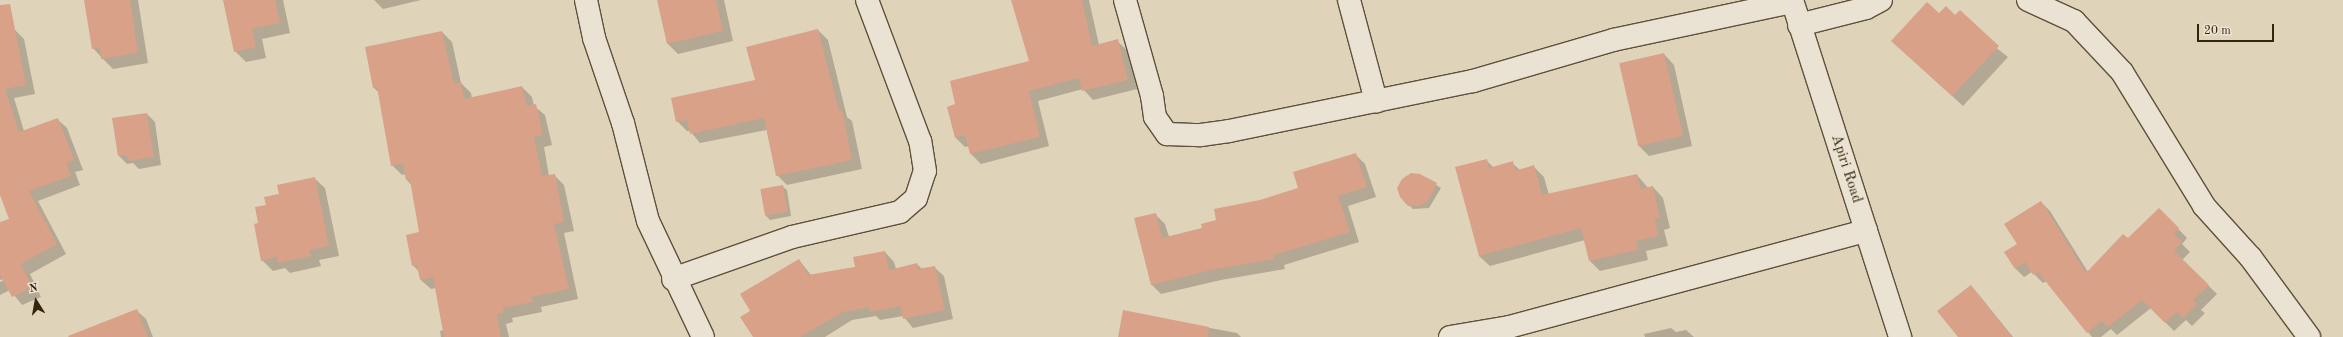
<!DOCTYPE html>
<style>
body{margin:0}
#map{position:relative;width:2343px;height:337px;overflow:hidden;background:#dfd3ba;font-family:"Old Standard TT",serif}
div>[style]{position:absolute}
.shadow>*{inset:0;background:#0003}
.building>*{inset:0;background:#d8a188;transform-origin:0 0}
.roads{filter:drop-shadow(1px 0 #60503a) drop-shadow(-1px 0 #60503a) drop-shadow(0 1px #60503a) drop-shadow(0 -1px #60503a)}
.street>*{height:22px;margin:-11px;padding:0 11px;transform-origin:11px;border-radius:11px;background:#eae2d2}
.secondary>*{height:22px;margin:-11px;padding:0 11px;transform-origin:11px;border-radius:11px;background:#eae2d2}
span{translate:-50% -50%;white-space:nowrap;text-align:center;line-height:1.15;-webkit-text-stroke:4px #eae2d2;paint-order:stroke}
.street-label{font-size:15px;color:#35240f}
.north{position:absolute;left:16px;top:281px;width:40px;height:40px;-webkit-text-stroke:3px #eae2d2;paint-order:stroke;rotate:349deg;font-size:11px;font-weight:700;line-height:16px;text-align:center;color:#35240f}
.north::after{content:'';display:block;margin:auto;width:14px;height:18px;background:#35240f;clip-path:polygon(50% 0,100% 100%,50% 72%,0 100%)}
.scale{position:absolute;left:2197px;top:24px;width:77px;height:18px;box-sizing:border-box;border:2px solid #35240f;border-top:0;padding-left:5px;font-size:12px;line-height:14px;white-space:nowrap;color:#35240f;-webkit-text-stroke:3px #eae2d2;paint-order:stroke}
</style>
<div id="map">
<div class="shadow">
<i style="clip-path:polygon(85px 0,138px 0,148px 63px,113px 69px,102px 58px,93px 48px)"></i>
<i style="clip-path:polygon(224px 0,283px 0,290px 33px,262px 39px,266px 58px,246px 62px,235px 51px)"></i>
<i style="clip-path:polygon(374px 0,421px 0,383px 9px)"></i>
<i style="clip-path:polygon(658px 0,724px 0,733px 41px,678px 54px,668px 44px)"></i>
<i style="clip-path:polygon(1012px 0,1089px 0,1099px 45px,1117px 41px,1127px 50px,1137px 89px,1093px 100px,1083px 89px,1038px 101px,1049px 146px,981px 164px,971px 154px,969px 146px,965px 147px,955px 137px,957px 105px,1030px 62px)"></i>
<i style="clip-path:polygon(1955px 16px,2008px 57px,1963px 106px,1903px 51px)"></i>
<i style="clip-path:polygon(15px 30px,24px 39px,35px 94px,14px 98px,24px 131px,57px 119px,67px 128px,83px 170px,75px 172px,80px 185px,38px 201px,66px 254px,30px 274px,41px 297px,22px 305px,10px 290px,0 295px,0 282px,8px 278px,0 280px,0 225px,10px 220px,0 190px,0 33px)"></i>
<i style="clip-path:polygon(818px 30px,828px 40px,847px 117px,852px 121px,862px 169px,787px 185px,777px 175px,767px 130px,700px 143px,690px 131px,687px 131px,677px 121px,756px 81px)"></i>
<i style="clip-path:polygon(442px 32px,452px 42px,461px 83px,471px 93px,472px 99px,522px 87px,532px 97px,534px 106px,545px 115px,552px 145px,544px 147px,549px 176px,554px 175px,564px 185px,574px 231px,564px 233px,578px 299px,541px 307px,542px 312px,512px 318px,513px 322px,506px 324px,509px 337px,441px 337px,440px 331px,444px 330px,436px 288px,431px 289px,421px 280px,419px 272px,413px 265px,420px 233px,412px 186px,407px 180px,406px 174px,402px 175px,392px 165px,379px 93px,374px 88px,366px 48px)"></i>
<i style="clip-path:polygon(1664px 54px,1674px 65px,1692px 146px,1649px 156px,1638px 145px)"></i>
<i style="clip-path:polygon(147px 114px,155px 122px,161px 165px,139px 169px,133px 163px,127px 164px,119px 156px)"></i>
<i style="clip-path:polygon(1355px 154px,1365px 164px,1376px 197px,1348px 206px,1359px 242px,1284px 265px,1285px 269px,1221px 280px,1161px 294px,1151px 284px,1155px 214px,1165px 224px,1169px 237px,1203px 228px,1260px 201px,1299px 189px)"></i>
<i style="clip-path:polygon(1486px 160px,1494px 168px,1512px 163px,1520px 170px,1534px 167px,1544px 177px,1549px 195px,1637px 175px,1648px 188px,1653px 187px,1663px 198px,1670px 228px,1664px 230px,1668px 246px,1646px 251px,1648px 260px,1600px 271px,1590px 261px,1585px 240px,1490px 266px,1479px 256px)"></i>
<i style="clip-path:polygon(1420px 175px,1441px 188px,1429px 208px,1413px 209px,1401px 197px)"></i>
<i style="clip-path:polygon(314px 178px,325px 188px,339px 256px,319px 260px,321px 266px,290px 273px,285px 268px,273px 271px,262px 260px,260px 224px,267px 205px,280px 195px)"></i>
<i style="clip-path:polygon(782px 186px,787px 190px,791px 216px,770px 220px,766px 216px,761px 190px)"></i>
<i style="clip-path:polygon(2041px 202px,2050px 211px,2088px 272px,2128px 240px,2159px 209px,2187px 238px,2182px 244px,2190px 252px,2182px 260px,2217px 294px,2201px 310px,2205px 313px,2192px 326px,2186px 320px,2174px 331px,2151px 308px,2117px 335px,2111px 329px,2101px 337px,2092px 337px,2047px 281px,2043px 283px,2032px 272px,2024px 277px,2015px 268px,2018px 245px)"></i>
<i style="clip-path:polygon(885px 252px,894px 262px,896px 269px,917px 264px,922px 269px,934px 267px,944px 276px,953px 319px,913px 328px,903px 316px,880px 320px,876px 316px,852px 320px,825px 337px,754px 337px,751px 311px,799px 260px,811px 275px,856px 267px)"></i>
<i style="clip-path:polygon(1971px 287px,1979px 295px,2013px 337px,1959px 337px)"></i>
<i style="clip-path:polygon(136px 310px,146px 319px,153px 337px,68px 337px)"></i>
<i style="clip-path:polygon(1124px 312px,1237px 333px,1241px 337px,1119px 337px)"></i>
<i style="clip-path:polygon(1671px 328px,1676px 332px,1686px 330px,1694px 337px,1645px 337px,1644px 334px)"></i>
</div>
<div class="building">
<i style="clip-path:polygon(84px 0,130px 0,138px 53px,101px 59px,100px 48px,92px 49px)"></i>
<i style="clip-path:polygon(223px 0,275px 0,280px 23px,252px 29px,256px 47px,234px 52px)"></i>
<i style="clip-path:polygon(657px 0,716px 0,723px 31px,667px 44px)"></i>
<i style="clip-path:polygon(1011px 0,1082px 0,1092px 46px,1118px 39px,1128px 80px,1082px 91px,1079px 78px,1029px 91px,1040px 137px,970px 154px,965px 135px,955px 138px,947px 107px,955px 104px,950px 81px,1029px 61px)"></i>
<i style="clip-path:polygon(1927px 2px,1939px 13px,1946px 6px,1955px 15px,1960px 10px,1999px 46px,1952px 96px,1891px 41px)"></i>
<i style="clip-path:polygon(10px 4px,26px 85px,5px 89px,19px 132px,58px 118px,74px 160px,66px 163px,71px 176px,29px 191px,57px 244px,21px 264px,32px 287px,12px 297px,0 275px,0 222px,9px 219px,0 195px,0 5px)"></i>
<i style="clip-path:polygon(818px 29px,839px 111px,842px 110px,852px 160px,776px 176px,764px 118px,690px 134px,687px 120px,676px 122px,671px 98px,755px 80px,746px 47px)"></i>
<i style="clip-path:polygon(442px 31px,454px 84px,461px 82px,464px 99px,522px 86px,527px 106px,536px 104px,543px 135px,534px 137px,542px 176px,555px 174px,564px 222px,554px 224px,569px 289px,532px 297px,533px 302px,503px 308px,504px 313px,497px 314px,501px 337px,444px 337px,433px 277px,420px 280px,417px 265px,412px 266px,406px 235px,419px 232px,410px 180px,406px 180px,403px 164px,391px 166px,377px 87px,373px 88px,365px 47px)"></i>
<i style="left:1664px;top:53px;width:85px;height:46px;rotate:77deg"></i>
<i style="clip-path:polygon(147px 113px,154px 157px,130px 161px,126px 155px,118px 156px,112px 118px)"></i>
<i style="clip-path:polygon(1356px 153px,1367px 187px,1338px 196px,1350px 232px,1274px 255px,1275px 259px,1211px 270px,1151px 285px,1134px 218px,1156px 213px,1162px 238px,1202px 228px,1201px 224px,1216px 220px,1214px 209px,1260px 200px,1298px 188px,1293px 172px)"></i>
<i style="clip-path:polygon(1487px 159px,1489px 168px,1513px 161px,1515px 171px,1534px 165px,1542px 195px,1637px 174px,1641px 189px,1653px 186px,1660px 218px,1655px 219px,1658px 236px,1636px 241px,1638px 250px,1589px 261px,1581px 228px,1479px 256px,1455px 167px)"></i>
<i style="clip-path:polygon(1411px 173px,1420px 174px,1437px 183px,1429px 200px,1420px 206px,1408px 206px,1400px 197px,1397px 188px,1402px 179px)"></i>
<i style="clip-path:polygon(315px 177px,329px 246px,309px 250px,311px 256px,278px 263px,277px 257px,261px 261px,254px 224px,258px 223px,255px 207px,266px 205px,264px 197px,279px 194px,277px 185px)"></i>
<i style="left:783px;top:185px;width:27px;height:23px;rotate:80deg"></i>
<i style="clip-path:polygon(2041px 201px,2086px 273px,2123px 234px,2128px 238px,2159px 208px,2179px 228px,2174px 234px,2182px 242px,2174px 251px,2209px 285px,2193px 300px,2197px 304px,2183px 318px,2177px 312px,2165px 323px,2142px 300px,2108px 327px,2102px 321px,2087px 333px,2038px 272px,2033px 275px,2025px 262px,2015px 269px,2004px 252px,2017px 244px,2004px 224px)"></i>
<i style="clip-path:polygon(885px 251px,889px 270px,917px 263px,918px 269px,935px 266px,945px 310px,903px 319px,900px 306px,870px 312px,869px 307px,843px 312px,800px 337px,753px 337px,740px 317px,750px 311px,740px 294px,799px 259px,808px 275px,855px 267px,853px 257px)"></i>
<i style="clip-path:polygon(1971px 285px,2012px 337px,1958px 337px,1937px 311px)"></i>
<i style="clip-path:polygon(137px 309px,148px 337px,69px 337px,68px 336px)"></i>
<i style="clip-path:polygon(1123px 310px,1209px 327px,1208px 337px,1118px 337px)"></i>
</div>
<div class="roads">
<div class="street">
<i style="left:586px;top:0;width:39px;rotate:78deg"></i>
<i style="left:594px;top:38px;width:90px;rotate:71.2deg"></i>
<i style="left:623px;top:123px;width:101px;rotate:75.7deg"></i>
<i style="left:648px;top:221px;width:128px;rotate:64.6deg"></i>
<i style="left:1125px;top:0;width:100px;rotate:74.3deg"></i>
<i style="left:1152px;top:96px;width:21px;rotate:82deg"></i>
<i style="left:1155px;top:117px;width:21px;rotate:55deg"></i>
<i style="left:1167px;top:134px;width:34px;rotate:2deg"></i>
<i style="left:1201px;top:135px;width:28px;rotate:-8deg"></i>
<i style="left:1229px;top:131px;width:249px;rotate:-11.6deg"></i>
<i style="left:1473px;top:81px;width:146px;rotate:-16.3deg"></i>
<i style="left:1613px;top:40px;width:183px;rotate:-12deg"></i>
<i style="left:1349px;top:0;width:105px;rotate:75deg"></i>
<i style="left:2028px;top:0;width:51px;rotate:24.5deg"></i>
<i style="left:2074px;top:21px;width:70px;rotate:46.7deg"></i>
<i style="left:2122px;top:72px;width:157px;rotate:58.5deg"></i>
<i style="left:2204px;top:206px;width:70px;rotate:47.9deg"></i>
<i style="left:2251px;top:258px;width:98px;rotate:53.7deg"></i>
<i style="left:1799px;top:25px;width:69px;rotate:-14.2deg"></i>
<i style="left:1866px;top:8px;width:17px;rotate:-28deg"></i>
<i style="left:673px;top:279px;width:126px;rotate:-19.4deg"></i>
<i style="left:792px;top:237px;width:111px;rotate:-13deg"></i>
<i style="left:900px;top:212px;width:21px;rotate:-41deg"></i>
<i style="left:916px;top:198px;width:28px;rotate:-72deg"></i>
<i style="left:925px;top:171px;width:30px;rotate:-99deg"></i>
<i style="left:920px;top:141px;width:151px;rotate:-110.6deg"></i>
<i style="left:1450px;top:337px;width:60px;rotate:-9.6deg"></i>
<i style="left:1509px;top:327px;width:370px;rotate:-15.1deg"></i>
</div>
<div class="secondary">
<i style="left:1792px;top:0;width:354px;rotate:72.2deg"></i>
</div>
</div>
<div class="street-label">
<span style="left:1846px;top:169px;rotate:72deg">Apiri Road</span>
</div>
<div class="north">N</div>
<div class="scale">20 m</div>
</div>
